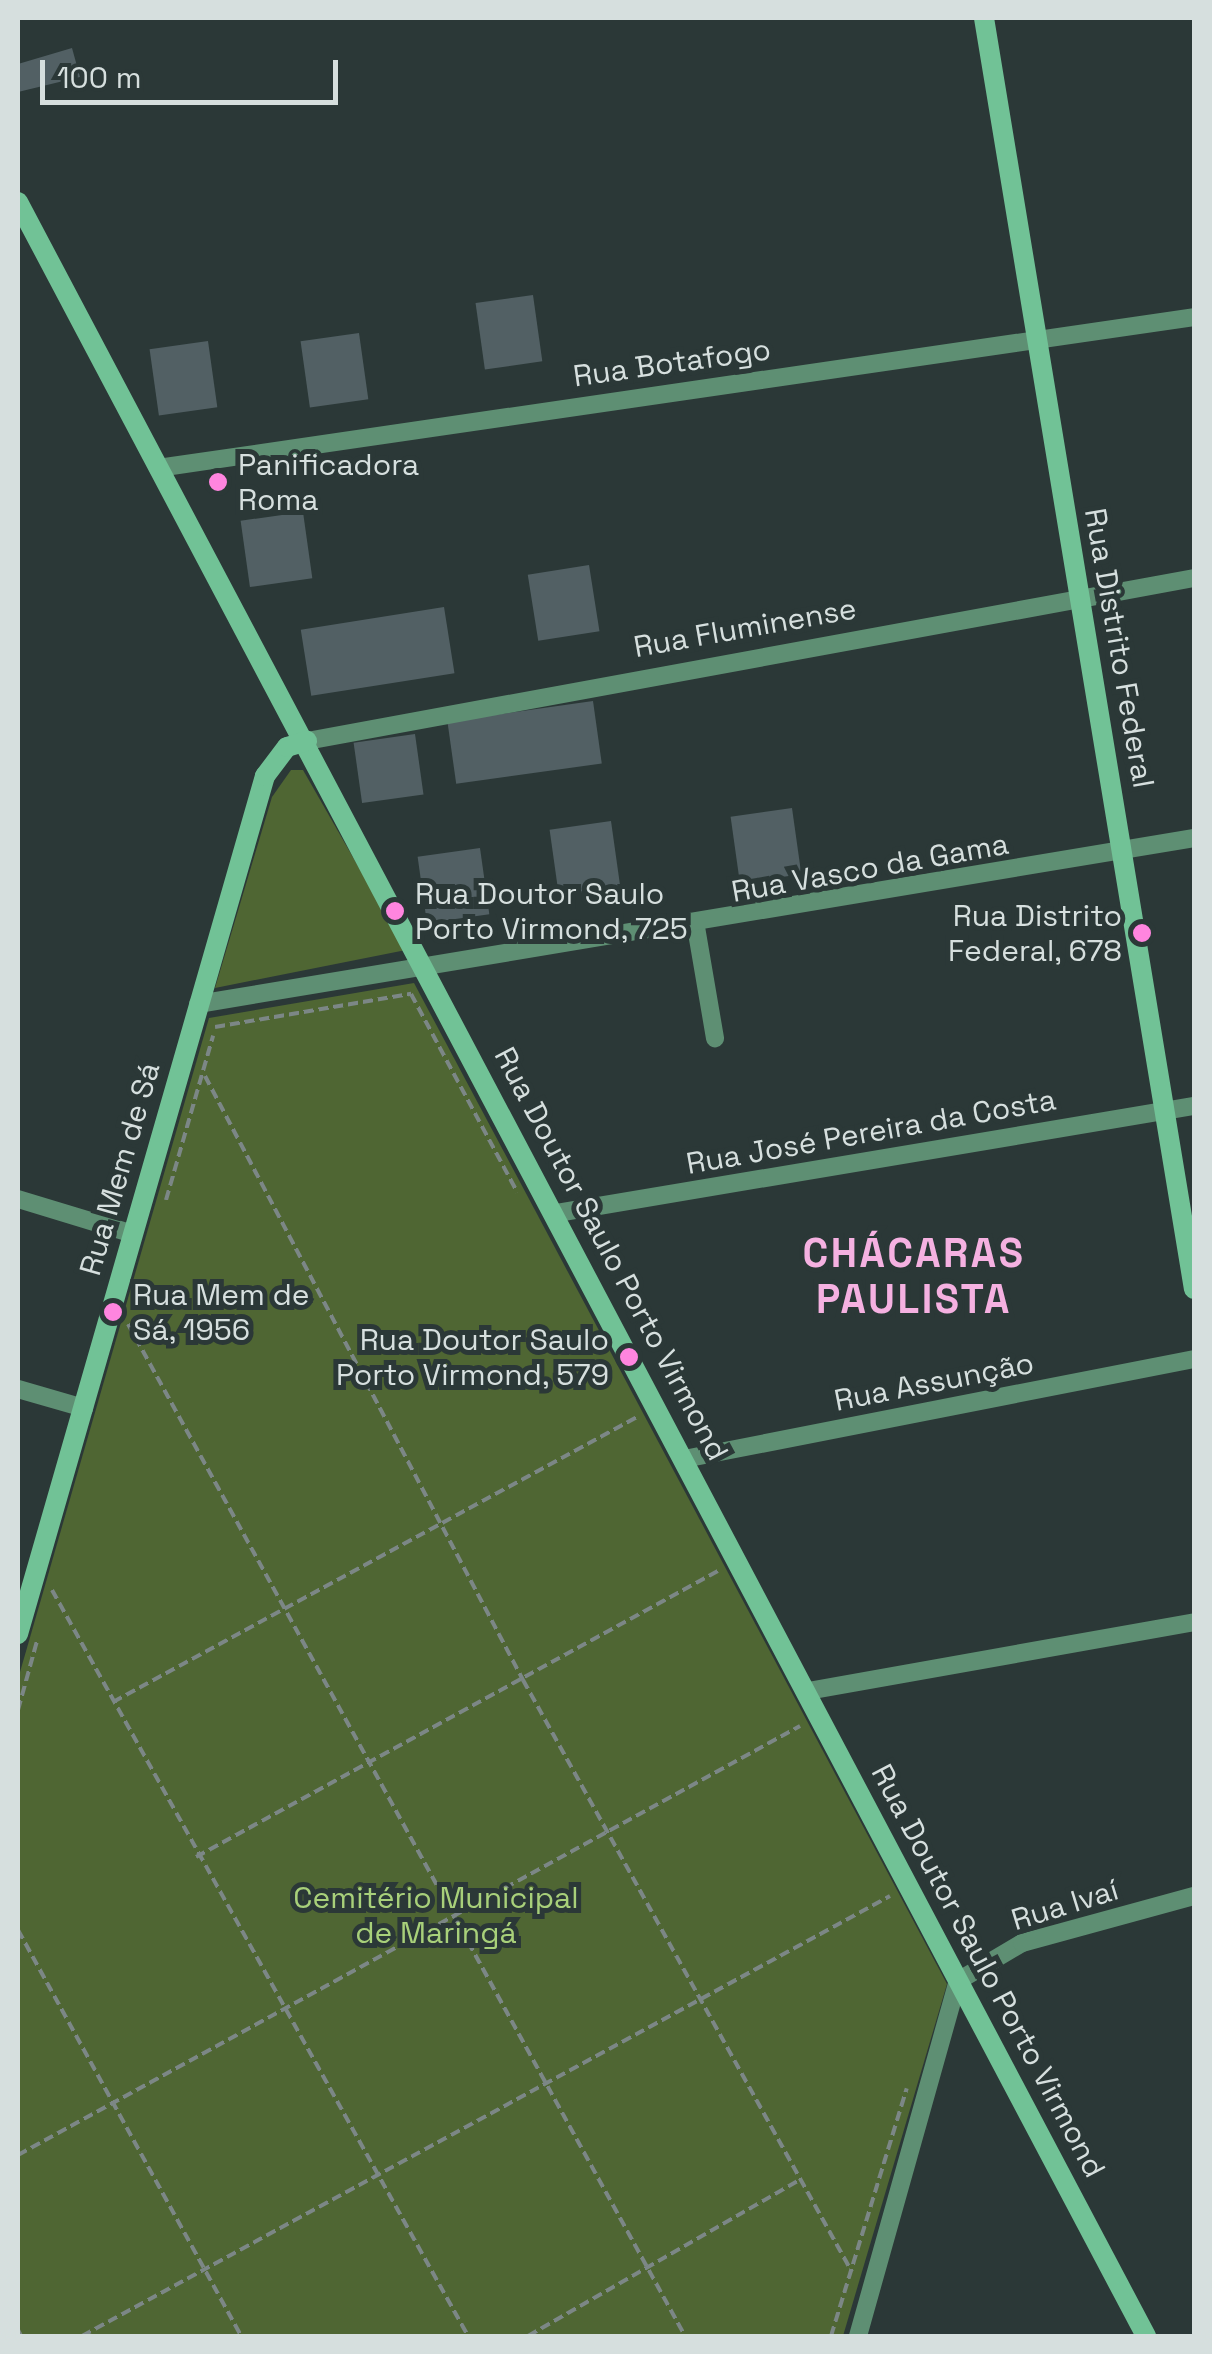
<!DOCTYPE html>
<meta charset="utf-8">
<style>
body{margin:0}
#map{position:relative;width:1212px;height:2354px;overflow:hidden;background:#2b3837;font-family:"Space Grotesk",sans-serif}
div>[style]{position:absolute}
.green>*{inset:0;background:#4f6633}
.building>*{inset:0;background:#526064;transform-origin:0 0}
.path>*{height:4px;margin-top:-2px;transform-origin:0;background:repeating-linear-gradient(90deg,#7c8786 0 10px,transparent 0 15px)}
.street>*{height:18px;margin:-9px;padding:0 9px;transform-origin:9px;border-radius:9px;background:#5e8f73}
.secondary>*{height:20px;margin:-10px;padding:0 10px;transform-origin:10px;border-radius:10px;background:#71c296}
.dots>*{width:28px;height:28px;translate:-50% -50%;box-sizing:border-box;border:5px solid #2b3837;border-radius:50%}
span{translate:-50% -50%;white-space:nowrap;text-align:center;line-height:1.15;-webkit-text-stroke:10px #2b3837;paint-order:stroke}
.street-label{font-size:30px;color:#d6dfde}
.poi-label{font-size:30px;color:#d6dfde}
.left{translate:0 -50%;text-align:left}
.right{translate:-100% -50%;text-align:right}
.park-label{font-size:30px;color:#a8d07a}
.district-label{font-size:40px;color:#f5b1e1;font-weight:700;letter-spacing:2.5px}
.frame{position:absolute;inset:0;border:20px solid #d6dfde;pointer-events:none}
.scale{position:absolute;left:40px;top:60px;width:298px;height:45px;box-sizing:border-box;border:5px solid #d6dfde;border-top:0;padding-left:12px;font-size:30px;line-height:35px;white-space:nowrap;color:#d6dfde;-webkit-text-stroke:8px #2b3837;paint-order:stroke}
</style>
<div id="map">
<div class="green">
<i style="clip-path:polygon(291px 770px,303px 770px,406px 950px,215px 988px,272px 797px)"></i>
<i style="clip-path:polygon(414px 983px,947px 1984px,843px 2336px,18px 2336px,18px 1679px,209px 1018px)"></i>
</div>
<div class="building">
<i style="clip-path:polygon(72px 48px,80px 77px,18px 92px,18px 64px)"></i>
<i style="left:533px;top:295px;width:67px;height:58px;rotate:82deg"></i>
<i style="left:359px;top:333px;width:67px;height:59px;rotate:82deg"></i>
<i style="left:208px;top:341px;width:67px;height:59px;rotate:82deg"></i>
<i style="left:303px;top:512px;width:67px;height:63px;rotate:82deg"></i>
<i style="left:589px;top:565px;width:67px;height:62px;rotate:81deg"></i>
<i style="left:444px;top:607px;width:67px;height:145px;rotate:81deg"></i>
<i style="left:593px;top:701px;width:63px;height:147px;rotate:82deg"></i>
<i style="left:415px;top:734px;width:61px;height:62px;rotate:82deg"></i>
<i style="left:792px;top:808px;width:67px;height:62px;rotate:82deg"></i>
<i style="left:611px;top:821px;width:67px;height:62px;rotate:82deg"></i>
<i style="left:480px;top:848px;width:67px;height:63px;rotate:82deg"></i>
</div>
<div class="path">
<i style="left:215px;top:1027px;width:199px;rotate:-9.6deg"></i>
<i style="left:411px;top:994px;width:225px;rotate:61.8deg"></i>
<i style="left:205px;top:1076px;width:683px;rotate:62.23deg"></i>
<i style="left:523px;top:1680px;width:677px;rotate:60.94deg"></i>
<i style="left:166px;top:1200px;width:171px;rotate:-74deg"></i>
<i style="left:128px;top:1324px;width:1155px;rotate:61.17deg"></i>
<i style="left:52px;top:1590px;width:854px;rotate:60.85deg"></i>
<i style="left:113px;top:1702px;width:596px;rotate:-28.54deg"></i>
<i style="left:18px;top:1710px;width:72px;rotate:-74.6deg"></i>
<i style="left:196px;top:1857px;width:595px;rotate:-28.72deg"></i>
<i style="left:18px;top:1930px;width:463px;rotate:61.2deg"></i>
<i style="left:18px;top:2155px;width:892px;rotate:-28.75deg"></i>
<i style="left:18px;top:2330px;width:7px;rotate:63deg"></i>
<i style="left:82px;top:2336px;width:920px;rotate:-28.57deg"></i>
<i style="left:528px;top:2336px;width:313px;rotate:-29.9deg"></i>
<i style="left:831px;top:2336px;width:259px;rotate:-73deg"></i>
</div>
<div class="street">
<i style="left:158px;top:468px;width:1047px;rotate:-8.29deg"></i>
<i style="left:307px;top:741px;width:902px;rotate:-10.41deg"></i>
<i style="left:696px;top:927px;width:113px;rotate:80.3deg"></i>
<i style="left:198px;top:1004px;width:1010px;rotate:-9.46deg"></i>
<i style="left:18px;top:1199px;width:120px;rotate:16.9deg"></i>
<i style="left:557px;top:1213px;width:646px;rotate:-9.54deg"></i>
<i style="left:18px;top:1389px;width:69px;rotate:16.1deg"></i>
<i style="left:684px;top:1459px;width:520px;rotate:-11.09deg"></i>
<i style="left:808px;top:1691px;width:392px;rotate:-10.1deg"></i>
<i style="left:858px;top:2336px;width:369px;rotate:-74.3deg"></i>
<i style="left:958px;top:1981px;width:74px;rotate:-30.7deg"></i>
<i style="left:1022px;top:1943px;width:178px;rotate:-15.3deg"></i>
</div>
<div class="secondary">
<i style="left:984px;top:18px;width:1288px;rotate:80.62deg"></i>
<i style="left:18px;top:202px;width:2414px;rotate:62.14deg"></i>
<i style="left:18px;top:1634px;width:893px;rotate:-73.94deg"></i>
<i style="left:265px;top:776px;width:36px;rotate:-53deg"></i>
<i style="left:287px;top:747px;width:21px;rotate:-17deg"></i>
</div>
<div class="dots">
<i style="left:218px;top:482px;background:#ff85df"></i>
<i style="left:395px;top:911px;background:#ff85df"></i>
<i style="left:1142px;top:933px;background:#ff85df"></i>
<i style="left:113px;top:1312px;background:#ff85df"></i>
<i style="left:629px;top:1357px;background:#ff85df"></i>
</div>
<div class="street-label">
<span style="left:672px;top:363px;rotate:-8deg">Rua Botafogo</span>
<span style="left:745px;top:628px;rotate:-10deg">Rua Fluminense</span>
<span style="left:1119px;top:648px;rotate:80deg">Rua Distrito Federal</span>
<span style="left:870px;top:868px;rotate:-10deg">Rua Vasco da Gama</span>
<span style="left:871px;top:1132px;rotate:-10deg">Rua José Pereira da Costa</span>
<span style="left:120px;top:1169px;rotate:-74deg">Rua Mem de Sá</span>
<span style="left:611px;top:1254px;rotate:62deg">Rua Doutor Saulo Porto Virmond</span>
<span style="left:934px;top:1382px;rotate:-11deg">Rua Assunção</span>
<span style="left:1065px;top:1905px;rotate:-17deg">Rua Ivaí</span>
<span style="left:988px;top:1971px;rotate:62deg">Rua Doutor Saulo Porto Virmond</span>
</div>
<div class="poi-label">
<span class="left" style="left:238px;top:482px">Panificadora<br>Roma</span>
<span class="left" style="left:415px;top:911px">Rua Doutor Saulo<br>Porto Virmond, 725</span>
<span class="right" style="left:1122px;top:933px">Rua Distrito<br>Federal, 678</span>
<span class="left" style="left:133px;top:1312px">Rua Mem de<br>Sá, 1956</span>
<span class="right" style="left:609px;top:1357px">Rua Doutor Saulo<br>Porto Virmond, 579</span>
</div>
<div class="park-label">
<span style="left:436px;top:1915px">Cemitério Municipal<br>de Maringá</span>
</div>
<div class="district-label">
<span style="left:914px;top:1277px">CHÁCARAS<br>PAULISTA</span>
</div>
<div class="frame"></div>
<div class="scale">100 m</div>
</div>
